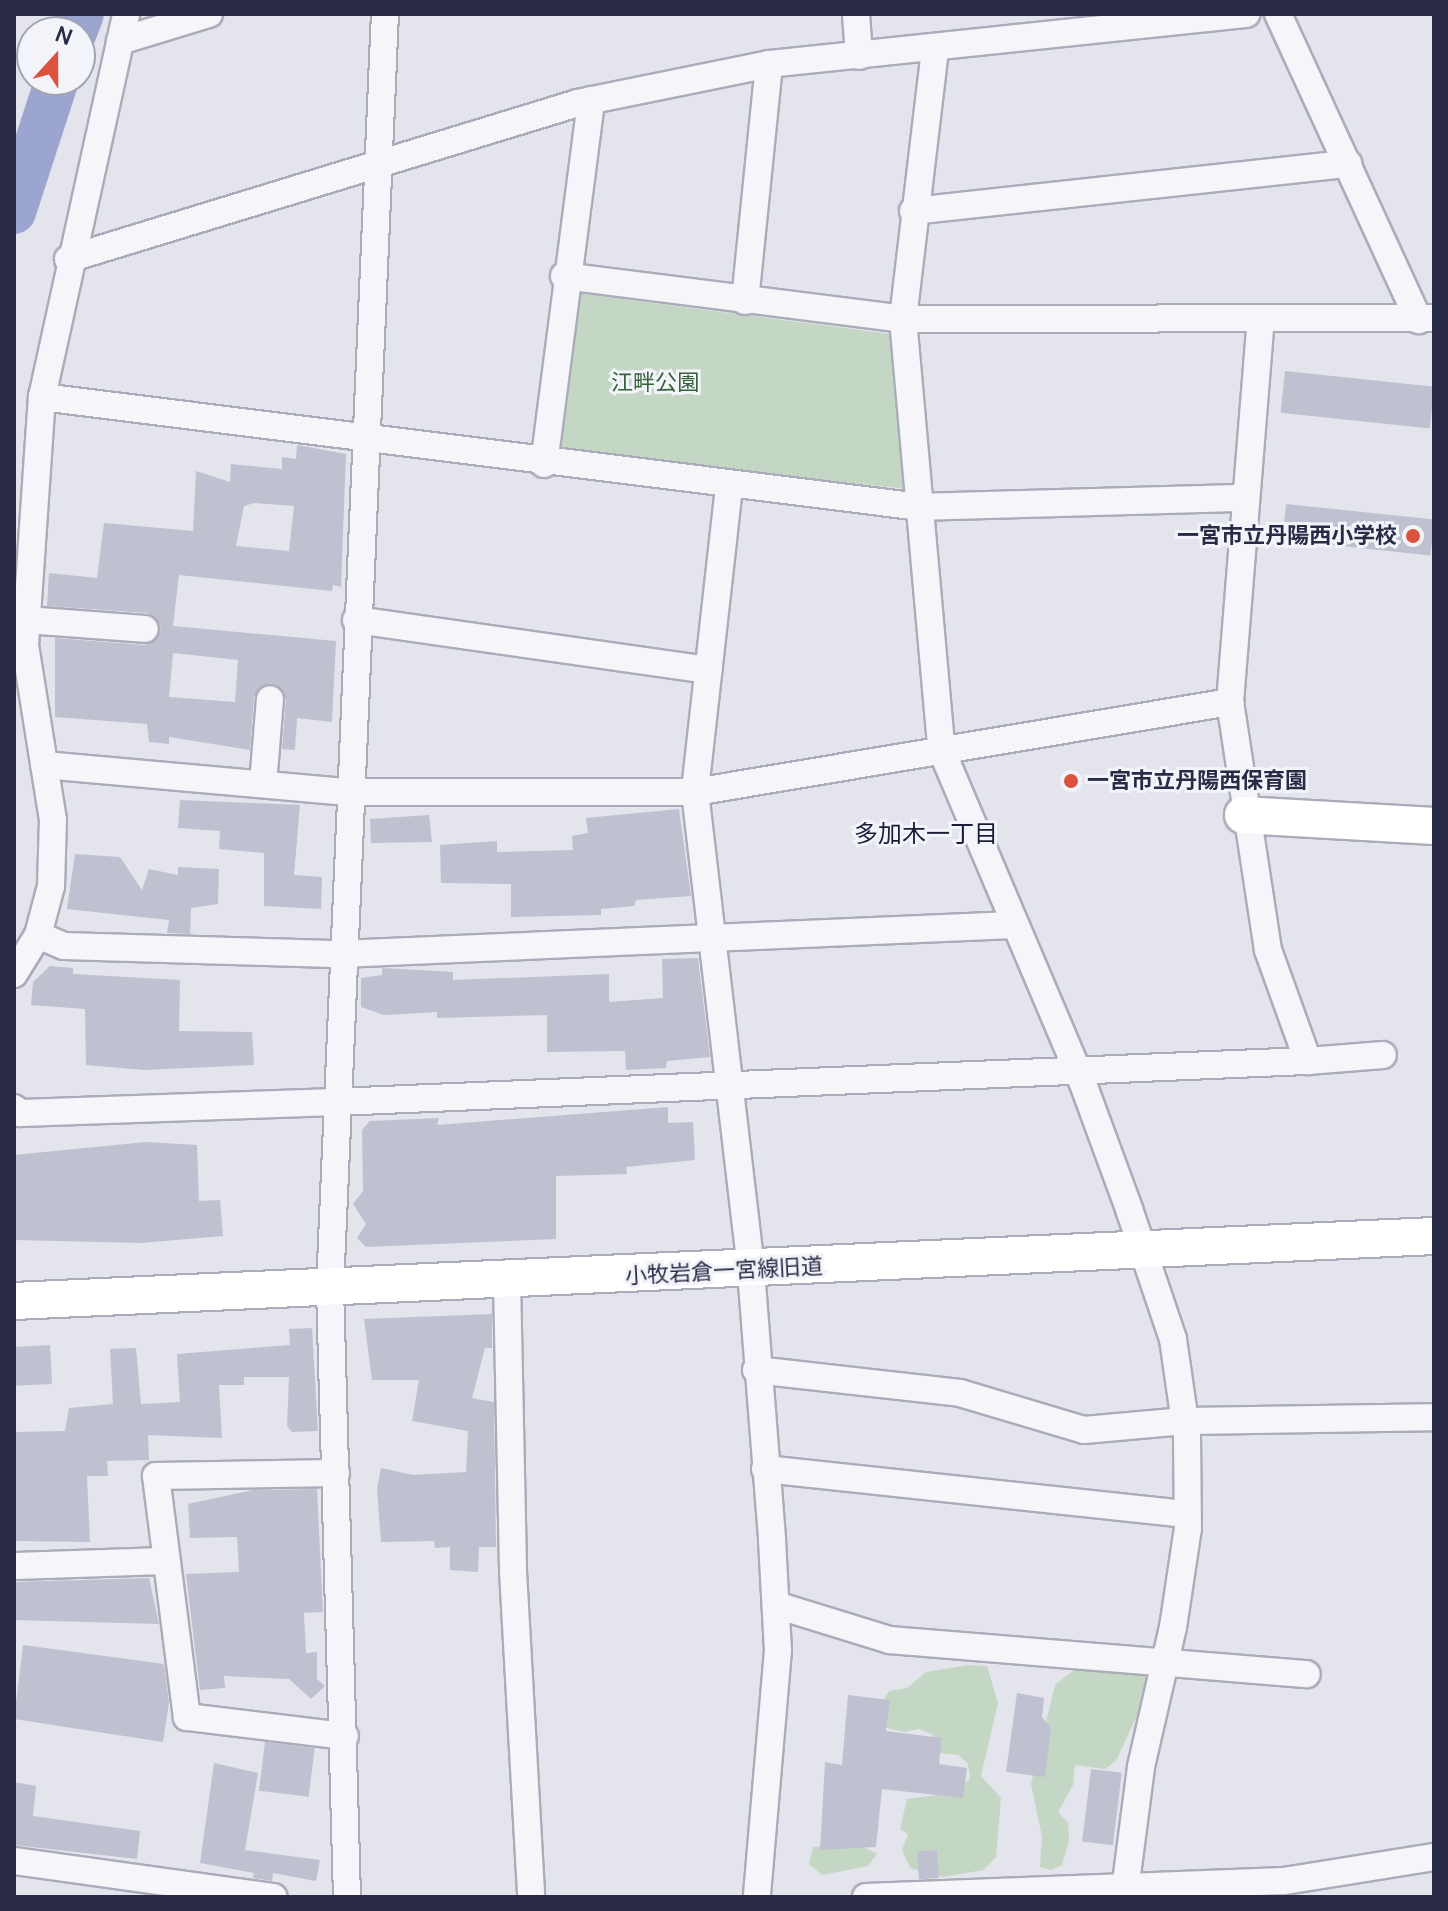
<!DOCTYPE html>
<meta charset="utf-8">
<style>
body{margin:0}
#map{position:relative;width:1448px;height:1911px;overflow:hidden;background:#e3e4ec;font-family:Manrope,"Noto Sans JP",sans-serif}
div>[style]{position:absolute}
.green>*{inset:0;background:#c3d7c4}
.river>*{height:44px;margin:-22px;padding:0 22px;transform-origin:22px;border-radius:22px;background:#9ba5cf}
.building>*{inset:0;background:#bfc1d0;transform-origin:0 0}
.roads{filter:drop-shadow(2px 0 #abacba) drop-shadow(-2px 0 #abacba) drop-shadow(0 2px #abacba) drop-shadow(0 -2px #abacba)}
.street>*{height:26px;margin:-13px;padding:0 13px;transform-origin:13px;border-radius:13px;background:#f6f6fa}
.secondary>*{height:36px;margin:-18px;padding:0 18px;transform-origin:18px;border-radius:18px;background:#fff}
.dots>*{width:22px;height:22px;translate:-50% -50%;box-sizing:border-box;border:4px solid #f3f4f9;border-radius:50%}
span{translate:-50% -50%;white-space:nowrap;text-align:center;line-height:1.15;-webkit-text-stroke:6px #f3f4f9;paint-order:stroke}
.park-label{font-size:22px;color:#356339}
.poi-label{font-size:22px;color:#292b46;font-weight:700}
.right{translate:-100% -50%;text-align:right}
.left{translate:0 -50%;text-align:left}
.street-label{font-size:22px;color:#292b46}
.neighbourhood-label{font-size:24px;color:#1b1c37}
.frame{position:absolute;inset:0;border:16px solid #292b46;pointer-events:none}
.north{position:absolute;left:16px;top:16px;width:80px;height:80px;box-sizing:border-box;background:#f3f4f9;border:2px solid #a2a4b1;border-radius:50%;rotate:21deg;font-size:22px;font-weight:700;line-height:32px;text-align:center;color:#292b46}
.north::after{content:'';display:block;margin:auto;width:28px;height:36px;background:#db533e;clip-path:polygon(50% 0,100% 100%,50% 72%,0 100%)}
</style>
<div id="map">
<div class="green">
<i style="clip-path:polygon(576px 293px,891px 334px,908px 489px,560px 452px)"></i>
<i style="clip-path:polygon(968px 1665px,987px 1666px,998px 1703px,981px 1776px,1001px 1798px,996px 1857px,983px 1870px,943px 1877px,910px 1868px,902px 1850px,908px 1834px,900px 1829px,907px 1799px,952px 1793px,970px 1779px,968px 1764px,958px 1755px,937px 1753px,933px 1735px,920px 1729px,903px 1732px,880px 1726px,881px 1703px,889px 1691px,907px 1688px,926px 1672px)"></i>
<i style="clip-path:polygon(1079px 1666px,1139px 1666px,1152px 1683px,1116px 1761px,1105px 1769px,1075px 1765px,1073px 1785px,1058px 1812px,1068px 1823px,1069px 1840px,1062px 1865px,1051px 1870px,1040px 1867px,1042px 1837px,1031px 1784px,1055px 1685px)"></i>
<i style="clip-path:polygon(856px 1843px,877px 1854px,868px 1866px,822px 1875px,809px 1864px,813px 1847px)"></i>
</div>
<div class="river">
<i style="left:75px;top:32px;width:19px;rotate:-69deg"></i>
<i style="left:14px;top:212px;width:139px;rotate:-72deg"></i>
</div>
<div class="building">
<i style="left:1285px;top:371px;width:150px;height:42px;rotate:6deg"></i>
<i style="clip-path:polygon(evenodd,297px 445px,346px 454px,341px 587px,333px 585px,332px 591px,179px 575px,173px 626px,336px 641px,332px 722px,297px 718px,295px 750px,282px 749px,286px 700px,271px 683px,254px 697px,250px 750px,169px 737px,169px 744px,149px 742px,147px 724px,55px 717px,55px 638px,145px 645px,161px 629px,147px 613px,47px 606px,49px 573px,97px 578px,104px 523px,193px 531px,196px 471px,230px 482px,231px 464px,282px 469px,282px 457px,296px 459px,297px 445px,254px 503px,294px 506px,289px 551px,236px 546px,244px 506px,254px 503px,297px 445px,173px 653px,238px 660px,235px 702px,169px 697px,173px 653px)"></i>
<i style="left:1286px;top:504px;width:149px;height:36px;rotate:6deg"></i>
<i style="clip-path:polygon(180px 800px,300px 805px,294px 875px,322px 877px,321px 909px,264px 906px,264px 853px,219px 849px,220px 831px,178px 828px)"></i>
<i style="clip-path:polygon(679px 809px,691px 896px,636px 900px,634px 906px,601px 909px,601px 915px,511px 917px,511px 884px,441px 883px,440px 845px,497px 841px,497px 852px,573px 850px,572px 836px,588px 833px,586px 818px)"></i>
<i style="clip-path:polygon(429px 815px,432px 842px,371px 843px,370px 819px)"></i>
<i style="clip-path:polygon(75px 854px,120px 857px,142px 890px,149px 869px,178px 875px,178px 867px,219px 869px,218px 904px,191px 908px,190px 934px,167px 933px,169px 920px,67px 909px)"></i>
<i style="clip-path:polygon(698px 958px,710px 1057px,667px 1061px,666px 1068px,626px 1070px,625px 1051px,547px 1052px,547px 1015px,437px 1018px,437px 1012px,384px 1015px,361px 1007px,361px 978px,382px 975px,382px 968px,453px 972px,453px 980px,609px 974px,609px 1002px,663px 998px,662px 959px)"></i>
<i style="clip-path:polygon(50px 966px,73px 968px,73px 974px,180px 980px,179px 1031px,252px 1032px,254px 1065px,144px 1070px,86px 1065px,85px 1009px,31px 1005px,33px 982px)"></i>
<i style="clip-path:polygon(668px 1107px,668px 1123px,693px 1122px,695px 1160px,626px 1167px,627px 1174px,556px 1176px,556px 1239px,366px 1247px,357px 1238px,366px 1224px,353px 1204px,363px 1191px,362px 1130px,370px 1121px,439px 1118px,437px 1125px)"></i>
<i style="clip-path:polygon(146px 1142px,197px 1145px,199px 1201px,220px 1200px,223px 1236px,141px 1243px,14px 1240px,14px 1155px)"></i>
<i style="clip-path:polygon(492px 1314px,492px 1348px,485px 1348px,472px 1398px,494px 1402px,496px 1547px,479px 1547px,478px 1572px,450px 1570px,450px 1547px,435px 1548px,434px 1541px,381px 1542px,377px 1489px,381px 1468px,413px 1475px,466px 1472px,468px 1431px,412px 1421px,419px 1380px,372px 1380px,364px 1319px)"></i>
<i style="clip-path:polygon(312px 1328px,318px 1431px,292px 1432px,287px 1426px,289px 1377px,244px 1377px,244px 1385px,219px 1385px,222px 1438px,148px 1435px,149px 1460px,107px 1461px,108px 1476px,87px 1476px,90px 1542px,16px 1541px,14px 1432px,65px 1431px,69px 1408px,113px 1404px,110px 1349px,136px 1348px,141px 1404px,180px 1402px,177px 1354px,290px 1345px,289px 1329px)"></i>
<i style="left:50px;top:1345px;width:39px;height:36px;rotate:87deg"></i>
<i style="clip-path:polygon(317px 1489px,323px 1612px,304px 1613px,306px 1653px,317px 1652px,317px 1679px,325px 1686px,311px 1699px,289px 1679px,224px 1676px,225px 1688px,200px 1690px,186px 1574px,239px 1572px,237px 1537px,190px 1538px,188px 1504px,253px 1490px)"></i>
<i style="clip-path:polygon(149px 1578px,159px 1624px,14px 1620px,14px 1582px)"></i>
<i style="clip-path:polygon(23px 1645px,164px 1664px,169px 1702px,163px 1742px,14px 1719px)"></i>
<i style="clip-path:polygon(1017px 1693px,1044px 1698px,1042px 1717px,1051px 1728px,1045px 1777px,1006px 1772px)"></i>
<i style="clip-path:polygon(848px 1695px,890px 1700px,886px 1731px,942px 1738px,939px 1764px,967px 1768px,963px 1798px,882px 1789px,876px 1847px,820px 1850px,825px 1762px,842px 1765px)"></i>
<i style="left:265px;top:1742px;width:50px;height:49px;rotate:7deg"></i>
<i style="clip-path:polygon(214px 1763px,258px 1773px,245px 1850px,320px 1860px,316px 1881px,273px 1873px,272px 1881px,253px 1878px,254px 1873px,200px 1863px)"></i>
<i style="left:1091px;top:1769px;width:31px;height:73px;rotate:7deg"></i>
<i style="clip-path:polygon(14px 1782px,36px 1786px,33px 1816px,140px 1831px,137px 1859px,14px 1845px)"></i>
<i style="left:937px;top:1850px;width:28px;height:20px;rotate:86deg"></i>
</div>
<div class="roads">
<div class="street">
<i style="left:856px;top:14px;width:42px;rotate:85.9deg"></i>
<i style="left:1278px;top:14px;width:337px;rotate:65.3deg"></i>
<i style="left:120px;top:41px;width:93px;rotate:-16.9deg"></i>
<i style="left:935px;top:50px;width:271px;rotate:96.8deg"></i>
<i style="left:903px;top:319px;width:432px;rotate:84.9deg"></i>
<i style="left:941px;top:749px;width:361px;rotate:67deg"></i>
<i style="left:1082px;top:1081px;width:136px;rotate:69.8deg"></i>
<i style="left:1129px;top:1209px;width:137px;rotate:71.3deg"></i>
<i style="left:1173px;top:1339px;width:98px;rotate:81.8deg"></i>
<i style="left:1187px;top:1436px;width:92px;rotate:89.4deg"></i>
<i style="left:1188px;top:1528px;width:100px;rotate:98.6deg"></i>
<i style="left:1173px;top:1627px;width:144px;rotate:102.9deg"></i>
<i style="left:1141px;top:1767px;width:124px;rotate:97.4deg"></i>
<i style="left:913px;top:211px;width:438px;rotate:-6.2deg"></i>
<i style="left:68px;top:259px;width:533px;rotate:-17.01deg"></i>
<i style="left:578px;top:103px;width:195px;rotate:-11.5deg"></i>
<i style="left:769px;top:64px;width:480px;rotate:-6deg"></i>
<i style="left:564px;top:276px;width:342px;rotate:7.2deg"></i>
<i style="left:903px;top:319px;width:531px;rotate:-0.11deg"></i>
<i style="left:745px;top:301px;width:238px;rotate:-84.2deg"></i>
<i style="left:42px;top:397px;width:885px;rotate:7.14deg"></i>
<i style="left:920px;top:507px;width:323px;rotate:-1.6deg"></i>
<i style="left:544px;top:464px;width:367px;rotate:-82.6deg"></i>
<i style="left:729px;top:487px;width:307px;rotate:96.4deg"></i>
<i style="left:695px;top:792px;width:482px;rotate:83.3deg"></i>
<i style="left:751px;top:1271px;width:270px;rotate:85.5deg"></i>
<i style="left:772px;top:1540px;width:110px;rotate:86.9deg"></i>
<i style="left:778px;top:1650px;width:248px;rotate:94.9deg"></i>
<i style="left:26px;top:620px;width:119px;rotate:4.3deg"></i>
<i style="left:356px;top:620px;width:356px;rotate:8.1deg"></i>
<i style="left:44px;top:765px;width:305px;rotate:5.1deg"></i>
<i style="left:348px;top:792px;width:347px"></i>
<i style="left:695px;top:792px;width:543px;rotate:-9.55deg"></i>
<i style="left:263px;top:784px;width:85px;rotate:-85.3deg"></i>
<i style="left:38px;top:935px;width:28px;rotate:23deg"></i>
<i style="left:64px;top:946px;width:277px;rotate:1.7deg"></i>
<i style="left:341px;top:954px;width:673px;rotate:-2.47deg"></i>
<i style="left:14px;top:974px;width:46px;rotate:-58.4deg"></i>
<i style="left:38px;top:935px;width:51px;rotate:-75.1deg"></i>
<i style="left:51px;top:886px;width:66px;rotate:-88.3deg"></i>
<i style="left:53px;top:820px;width:177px;rotate:-99.1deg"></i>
<i style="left:25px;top:645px;width:249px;rotate:-86.1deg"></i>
<i style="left:42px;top:397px;width:392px;rotate:-77.6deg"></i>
<i style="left:1308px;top:1061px;width:75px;rotate:-4.6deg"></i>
<i style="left:14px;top:1108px;width:8px;rotate:40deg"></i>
<i style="left:20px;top:1113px;width:316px;rotate:-2deg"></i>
<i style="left:336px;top:1102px;width:973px;rotate:-2.42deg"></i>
<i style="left:1308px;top:1061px;width:118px;rotate:-109.8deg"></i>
<i style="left:1268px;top:950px;width:251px;rotate:-98.7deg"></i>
<i style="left:1230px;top:702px;width:384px;rotate:-85.4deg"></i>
<i style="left:507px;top:1281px;width:290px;rotate:88.8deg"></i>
<i style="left:513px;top:1571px;width:326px;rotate:86.8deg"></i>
<i style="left:756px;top:1370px;width:205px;rotate:6.4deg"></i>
<i style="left:960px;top:1393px;width:129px;rotate:16.6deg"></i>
<i style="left:1084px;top:1430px;width:101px;rotate:-5.1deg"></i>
<i style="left:1185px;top:1421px;width:249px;rotate:-0.9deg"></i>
<i style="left:765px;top:1469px;width:424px;rotate:6.1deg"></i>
<i style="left:336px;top:1473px;width:180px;rotate:179deg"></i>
<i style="left:156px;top:1476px;width:243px;rotate:82.7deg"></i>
<i style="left:187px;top:1717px;width:159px;rotate:6.9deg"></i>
<i style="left:14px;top:1566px;width:152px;rotate:-1.9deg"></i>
<i style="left:776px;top:1605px;width:119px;rotate:17.1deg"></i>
<i style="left:890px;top:1640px;width:418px;rotate:4.7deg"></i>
<i style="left:14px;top:1861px;width:262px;rotate:7.9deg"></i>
<i style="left:347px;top:1897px;width:609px;rotate:-91.6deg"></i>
<i style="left:330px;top:1288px;width:1275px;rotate:-87.53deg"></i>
<i style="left:866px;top:1897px;width:418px;rotate:-2.2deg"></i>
<i style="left:1284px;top:1881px;width:152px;rotate:-9.1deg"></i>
</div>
<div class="secondary">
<i style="left:1243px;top:815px;width:191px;rotate:3.3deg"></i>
<i style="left:14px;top:1301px;width:1421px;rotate:-2.62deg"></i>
</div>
</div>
<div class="dots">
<i style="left:1413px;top:536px;background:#db533e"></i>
<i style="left:1071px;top:781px;background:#db533e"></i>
</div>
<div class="park-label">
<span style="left:655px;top:383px">江畔公園</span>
</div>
<div class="poi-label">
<span class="right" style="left:1397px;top:536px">一宮市立丹陽西小学校</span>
<span class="left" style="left:1087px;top:781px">一宮市立丹陽西保育園</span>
</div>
<div class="street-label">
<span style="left:724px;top:1271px;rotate:-3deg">小牧岩倉一宮線旧道</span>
</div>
<div class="neighbourhood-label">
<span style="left:926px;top:833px">多加木一丁目</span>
</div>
<div class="frame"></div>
<div class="north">N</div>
</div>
